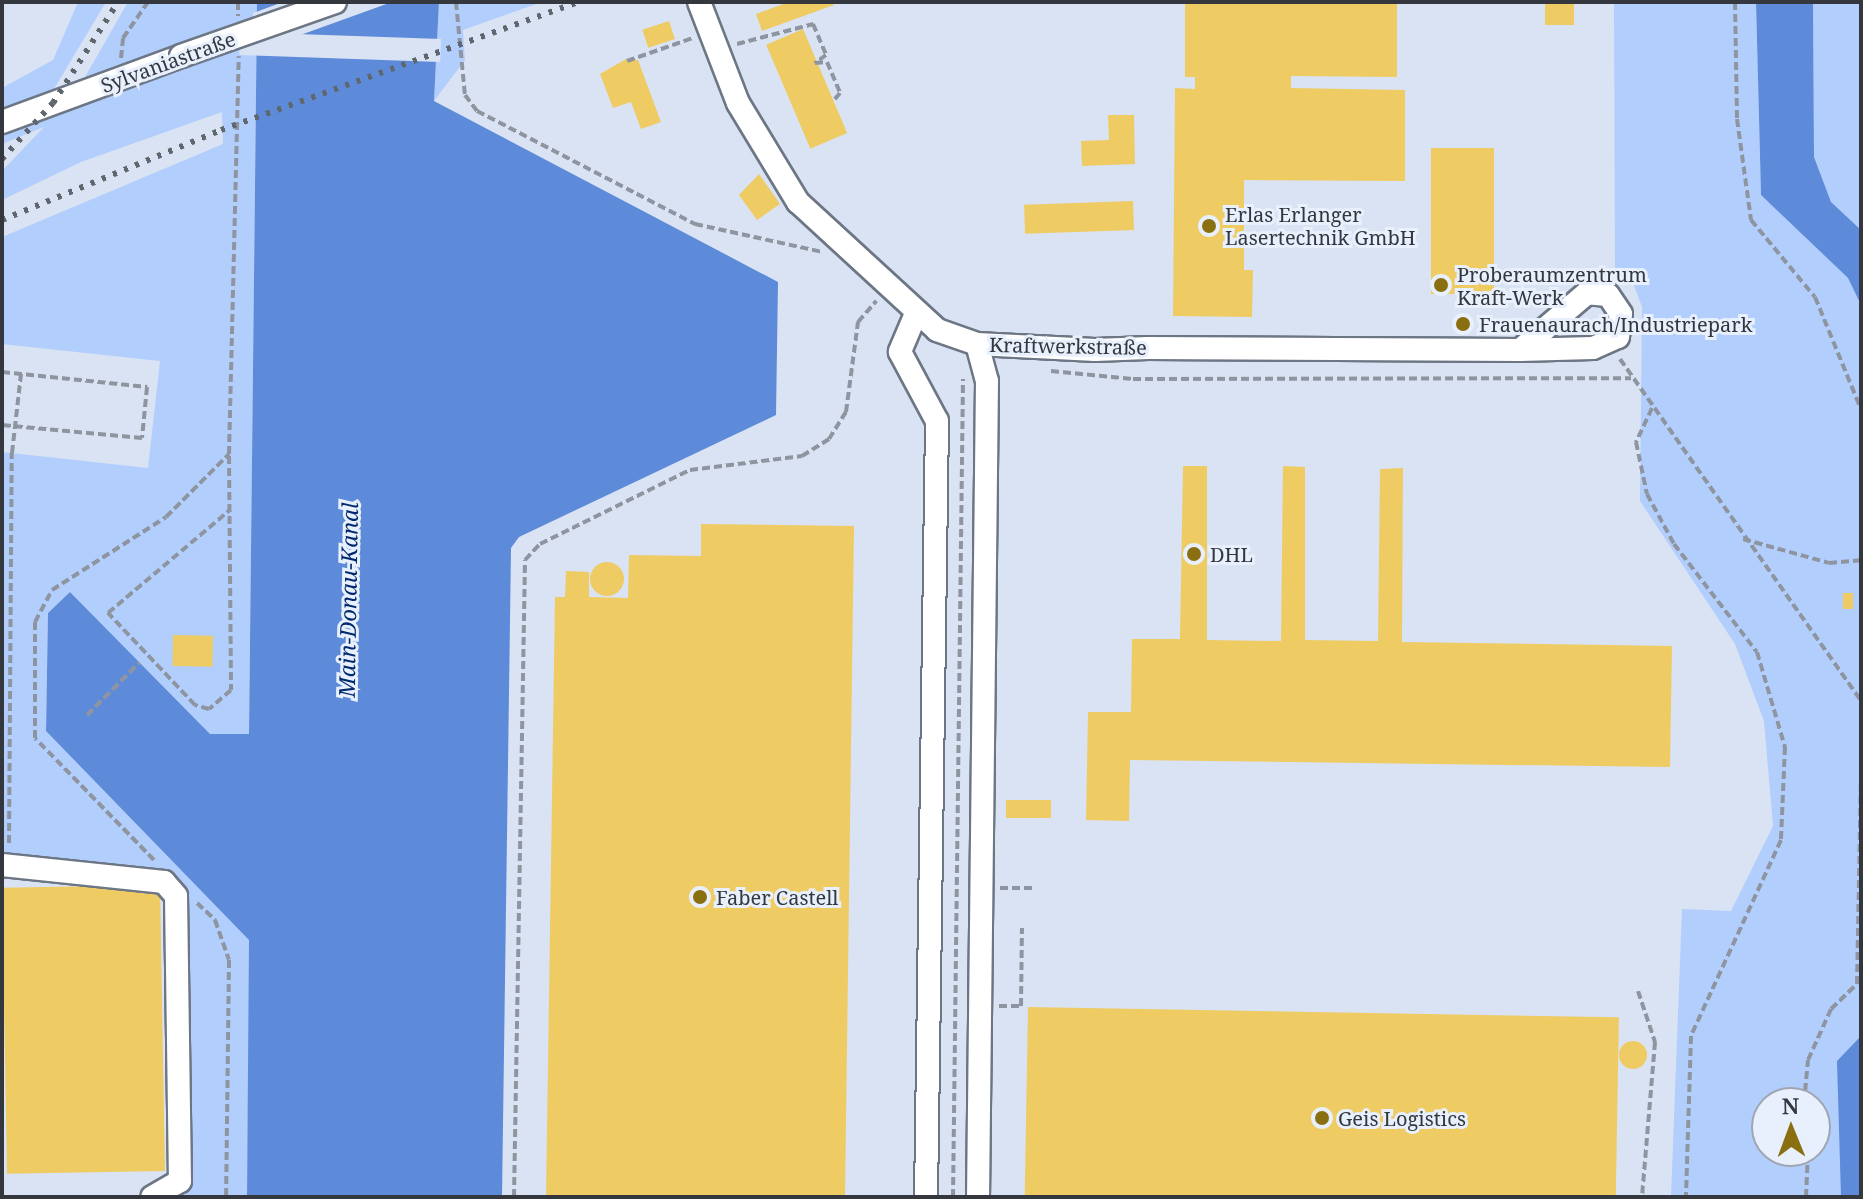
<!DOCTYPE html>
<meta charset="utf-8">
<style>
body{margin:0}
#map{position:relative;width:1863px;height:1199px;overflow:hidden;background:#d9e3f3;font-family:"Noto Serif",serif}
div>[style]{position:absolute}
.green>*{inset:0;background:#b2cefd}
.water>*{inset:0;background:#5d8bd9}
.pier>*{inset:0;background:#d9e3f3;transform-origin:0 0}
.building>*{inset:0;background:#efcb64;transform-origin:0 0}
.round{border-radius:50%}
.path>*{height:4px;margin-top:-2px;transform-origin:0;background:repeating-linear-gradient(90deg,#8e95a0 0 8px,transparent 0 12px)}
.roads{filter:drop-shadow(2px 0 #6d7684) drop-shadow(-2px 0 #6d7684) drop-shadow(0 2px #6d7684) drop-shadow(0 -2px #6d7684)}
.minor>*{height:22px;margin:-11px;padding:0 11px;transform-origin:11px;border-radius:11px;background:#fff}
.rail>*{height:6px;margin-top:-3px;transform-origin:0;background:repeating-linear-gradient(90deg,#60666e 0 4px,transparent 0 12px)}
.bridges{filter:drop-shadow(2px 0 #6d7684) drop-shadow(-2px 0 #6d7684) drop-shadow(0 2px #6d7684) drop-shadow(0 -2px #6d7684)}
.minor-bridge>*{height:22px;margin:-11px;padding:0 11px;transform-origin:11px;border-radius:11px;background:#fff}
.dots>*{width:22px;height:22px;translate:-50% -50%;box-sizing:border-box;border:4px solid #e8f0fd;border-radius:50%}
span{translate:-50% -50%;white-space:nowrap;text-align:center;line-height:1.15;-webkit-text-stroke:6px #e8f0fd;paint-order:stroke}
.street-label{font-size:20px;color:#34383e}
.poi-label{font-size:20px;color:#34383e}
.left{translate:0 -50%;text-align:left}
.water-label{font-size:22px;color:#012a6e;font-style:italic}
.frame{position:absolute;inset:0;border:4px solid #34383e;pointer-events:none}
.north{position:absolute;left:1751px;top:1087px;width:80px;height:80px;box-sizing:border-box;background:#e8f0fd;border:2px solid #a0a6b1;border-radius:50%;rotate:359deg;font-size:22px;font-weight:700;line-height:32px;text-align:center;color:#34383e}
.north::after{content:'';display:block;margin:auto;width:28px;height:36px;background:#8a6f10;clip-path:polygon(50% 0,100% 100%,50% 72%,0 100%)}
</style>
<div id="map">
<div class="green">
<i style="clip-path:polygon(78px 2px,106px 2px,54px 89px,85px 77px,128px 2px,257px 2px,249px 734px,211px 735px,70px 592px,48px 613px,46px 731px,250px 940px,247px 1197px,185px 1197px,185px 894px,162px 872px,2px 852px,2px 452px,148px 468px,160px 361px,2px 344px,2px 237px,223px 144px,222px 112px,81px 162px,2px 200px,2px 171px,44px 127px,2px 144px,2px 88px,53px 60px)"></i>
<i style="clip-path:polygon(439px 2px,542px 2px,463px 30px,465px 60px,434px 101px)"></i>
<i style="clip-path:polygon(evenodd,1614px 2px,1756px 2px,1761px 195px,1848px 278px,1861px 305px,1861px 1197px,1671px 1197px,1682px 909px,1731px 911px,1773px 826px,1764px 721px,1735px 644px,1640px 501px,1642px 307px,1633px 283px,1615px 274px,1614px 2px,1767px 1103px,1815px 1103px,1815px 1151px,1767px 1151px,1767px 1103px)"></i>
<i style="clip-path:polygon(1813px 2px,1861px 2px,1861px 230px,1831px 202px,1814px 157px)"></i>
</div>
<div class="water">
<i style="clip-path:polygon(257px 2px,439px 2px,434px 101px,778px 282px,776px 415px,519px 537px,511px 548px,502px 1197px,247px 1197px,249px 940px,46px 731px,48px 613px,70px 592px,210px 734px,249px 734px)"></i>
<i style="clip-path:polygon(1756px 2px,1813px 2px,1814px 157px,1831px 202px,1861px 230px,1861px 305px,1848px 278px,1761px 195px)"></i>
<i style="clip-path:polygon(1861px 1036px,1861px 1197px,1841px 1197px,1837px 1061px)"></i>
</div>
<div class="pier">
<i style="clip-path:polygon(283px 2px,392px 2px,253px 52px,253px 13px)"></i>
<i style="left:441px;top:39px;width:23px;height:201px;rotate:92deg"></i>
</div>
<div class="building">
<i style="clip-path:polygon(789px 2px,833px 2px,834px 5px,762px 31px,756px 14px)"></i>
<i style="clip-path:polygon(1185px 2px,1397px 2px,1397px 77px,1291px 76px,1291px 88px,1405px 90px,1405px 181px,1244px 180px,1244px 270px,1253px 270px,1252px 317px,1173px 316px,1175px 88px,1195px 89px,1195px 77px,1185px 77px)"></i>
<i style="left:1545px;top:2px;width:29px;height:23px"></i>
<i style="left:669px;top:21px;width:19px;height:28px;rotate:72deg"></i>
<i style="left:803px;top:29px;width:113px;height:40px;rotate:67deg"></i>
<i style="clip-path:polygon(626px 59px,638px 60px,661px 122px,641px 129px,631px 102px,613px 108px,600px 74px)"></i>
<i style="clip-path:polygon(1108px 115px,1134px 115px,1135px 164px,1082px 166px,1081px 141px,1109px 140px)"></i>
<i style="left:1494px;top:148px;width:146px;height:63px;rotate:90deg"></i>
<i style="clip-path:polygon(759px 174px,780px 204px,757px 220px,739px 195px)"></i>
<i style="left:1133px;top:201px;width:29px;height:109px;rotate:88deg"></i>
<i style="clip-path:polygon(1183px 466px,1207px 466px,1207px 640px,1281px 641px,1283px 466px,1305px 467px,1305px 640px,1378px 641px,1380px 469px,1403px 468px,1402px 642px,1672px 646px,1670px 767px,1130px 760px,1129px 821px,1086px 820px,1088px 712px,1131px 712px,1132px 639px,1180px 639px)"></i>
<i style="clip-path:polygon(701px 524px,854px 526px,845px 1197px,546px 1197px,555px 597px,565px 597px,566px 571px,589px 572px,589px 597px,628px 598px,629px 555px,701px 556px)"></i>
<i class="round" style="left:590px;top:562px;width:34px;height:34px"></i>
<i style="left:1843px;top:593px;width:10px;height:16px"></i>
<i style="left:173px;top:635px;width:40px;height:31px;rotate:1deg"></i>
<i style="left:1006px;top:800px;width:45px;height:18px"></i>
<i style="left:160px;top:885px;width:286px;height:158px;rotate:89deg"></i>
<i style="left:1028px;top:1007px;width:591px;height:190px;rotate:1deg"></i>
<i class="round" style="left:1619px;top:1041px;width:28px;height:28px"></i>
</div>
<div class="path">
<i style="left:238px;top:2px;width:14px;rotate:90deg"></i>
<i style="left:456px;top:2px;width:93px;rotate:84.5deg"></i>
<i style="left:465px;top:95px;width:20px;rotate:53deg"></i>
<i style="left:477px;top:111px;width:246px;rotate:27.4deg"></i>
<i style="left:695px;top:224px;width:130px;rotate:12.4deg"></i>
<i style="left:1735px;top:2px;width:117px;rotate:89deg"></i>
<i style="left:1737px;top:119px;width:102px;rotate:82.1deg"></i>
<i style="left:1751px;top:220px;width:100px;rotate:50.3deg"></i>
<i style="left:1815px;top:297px;width:121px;rotate:67.7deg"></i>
<i style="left:737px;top:44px;width:79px;rotate:-14.7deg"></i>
<i style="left:813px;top:24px;width:34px;rotate:67deg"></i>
<i style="left:826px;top:55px;width:14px;rotate:144deg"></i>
<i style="left:815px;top:63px;width:12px;rotate:-5deg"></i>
<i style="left:827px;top:62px;width:34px;rotate:67deg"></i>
<i style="left:840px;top:93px;width:8px;rotate:130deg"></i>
<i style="left:121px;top:58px;width:20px;rotate:-84deg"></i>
<i style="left:123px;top:38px;width:44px;rotate:-55.2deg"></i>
<i style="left:627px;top:61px;width:70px;rotate:-19.2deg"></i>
<i style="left:1620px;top:359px;width:418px;rotate:54.8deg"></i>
<i style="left:1051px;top:371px;width:82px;rotate:5.6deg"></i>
<i style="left:1133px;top:379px;width:498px;rotate:-0.1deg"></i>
<i style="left:2px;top:372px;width:146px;rotate:5.9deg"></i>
<i style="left:147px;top:387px;width:51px;rotate:95.6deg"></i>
<i style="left:142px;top:438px;width:141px;rotate:-174.7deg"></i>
<i style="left:1652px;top:408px;width:38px;rotate:115deg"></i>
<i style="left:1636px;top:442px;width:53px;rotate:78.1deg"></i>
<i style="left:1647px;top:494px;width:57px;rotate:61.6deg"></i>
<i style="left:1674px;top:544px;width:136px;rotate:52.5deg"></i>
<i style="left:1757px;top:652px;width:99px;rotate:73.6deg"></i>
<i style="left:1785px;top:747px;width:93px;rotate:92.5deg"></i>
<i style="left:1781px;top:840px;width:216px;rotate:114.7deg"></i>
<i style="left:1691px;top:1036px;width:161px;rotate:91.8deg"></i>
<i style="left:229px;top:456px;width:234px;rotate:89.5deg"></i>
<i style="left:231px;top:690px;width:29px;rotate:139deg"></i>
<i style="left:209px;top:709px;width:15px;rotate:-164deg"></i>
<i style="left:195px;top:705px;width:127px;rotate:-133.4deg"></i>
<i style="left:108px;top:613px;width:160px;rotate:-40.2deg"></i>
<i style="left:1743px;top:539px;width:89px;rotate:15.6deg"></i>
<i style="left:1829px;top:563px;width:32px;rotate:-5deg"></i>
<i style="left:87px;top:715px;width:74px;rotate:-45deg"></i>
<i style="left:9px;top:843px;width:390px;rotate:-89.6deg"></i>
<i style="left:12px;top:453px;width:80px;rotate:-83.5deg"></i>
<i style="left:154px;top:860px;width:170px;rotate:-134.3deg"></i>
<i style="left:35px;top:738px;width:116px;rotate:-90deg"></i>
<i style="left:35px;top:622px;width:36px;rotate:-62deg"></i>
<i style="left:52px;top:590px;width:135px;rotate:-32.6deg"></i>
<i style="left:166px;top:517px;width:89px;rotate:-45deg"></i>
<i style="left:229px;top:454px;width:398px;rotate:-88.6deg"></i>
<i style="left:1000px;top:888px;width:33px"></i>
<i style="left:197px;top:903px;width:25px;rotate:43deg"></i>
<i style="left:215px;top:920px;width:42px;rotate:70.7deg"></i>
<i style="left:229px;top:960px;width:237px;rotate:90.7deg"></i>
<i style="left:1638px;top:991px;width:54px;rotate:71.6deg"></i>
<i style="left:1655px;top:1042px;width:156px;rotate:94.8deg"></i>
<i style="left:999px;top:1006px;width:22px"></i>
<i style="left:1021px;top:1006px;width:78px;rotate:-89.3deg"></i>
<i style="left:1804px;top:1103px;width:43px;rotate:-84.7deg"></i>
<i style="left:1808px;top:1060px;width:56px;rotate:-65.7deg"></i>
<i style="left:1831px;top:1009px;width:36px;rotate:-44deg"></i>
<i style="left:1857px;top:984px;width:213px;rotate:-88.9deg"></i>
<i style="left:514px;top:1197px;width:637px;rotate:-89.01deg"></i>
<i style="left:525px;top:560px;width:22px;rotate:-47deg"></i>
<i style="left:540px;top:544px;width:167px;rotate:-26.3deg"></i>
<i style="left:690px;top:470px;width:113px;rotate:-7.1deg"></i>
<i style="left:802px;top:456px;width:32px;rotate:-32deg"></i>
<i style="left:829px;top:439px;width:32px;rotate:-58deg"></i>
<i style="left:846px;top:412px;width:91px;rotate:-82.4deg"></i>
<i style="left:858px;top:322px;width:28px;rotate:-49deg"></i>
<i style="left:953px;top:1197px;width:818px;rotate:-89.3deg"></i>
<i style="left:1806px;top:1197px;width:46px;rotate:-87.5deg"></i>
</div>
<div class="roads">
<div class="minor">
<i style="left:699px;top:2px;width:108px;rotate:68.9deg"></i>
<i style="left:738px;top:103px;width:116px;rotate:58.8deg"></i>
<i style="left:798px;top:202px;width:189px;rotate:42.6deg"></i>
<i style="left:937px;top:330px;width:42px;rotate:19.3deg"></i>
<i style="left:977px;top:344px;width:118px;rotate:2.9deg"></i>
<i style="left:1095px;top:350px;width:53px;rotate:-2.2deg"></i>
<i style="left:1148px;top:348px;width:372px;rotate:0.3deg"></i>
<i style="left:1520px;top:350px;width:73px;rotate:-1.6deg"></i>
<i style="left:1593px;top:348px;width:27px;rotate:-24deg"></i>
<i style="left:1618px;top:337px;width:23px;rotate:-83deg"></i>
<i style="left:1621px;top:314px;width:23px;rotate:-124deg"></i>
<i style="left:1608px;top:295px;width:21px;rotate:-175deg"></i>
<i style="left:1587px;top:293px;width:88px;rotate:139.6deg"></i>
<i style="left:2px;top:122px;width:191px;rotate:-20.2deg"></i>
<i style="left:915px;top:316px;width:39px;rotate:113deg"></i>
<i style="left:900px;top:352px;width:78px;rotate:61.8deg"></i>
<i style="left:937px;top:421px;width:776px;rotate:90.81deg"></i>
<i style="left:977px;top:344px;width:38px;rotate:75deg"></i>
<i style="left:987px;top:381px;width:816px;rotate:90.63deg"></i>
<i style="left:2px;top:865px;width:163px;rotate:6deg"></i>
<i style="left:164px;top:882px;width:18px;rotate:49deg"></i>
<i style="left:176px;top:896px;width:285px;rotate:89.2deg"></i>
<i style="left:180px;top:1181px;width:32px;rotate:150deg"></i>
</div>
</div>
<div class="rail">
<i style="left:2px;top:159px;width:76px;rotate:-47.7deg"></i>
<i style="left:53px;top:103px;width:120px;rotate:-57.2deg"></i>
<i style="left:2px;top:220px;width:237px;rotate:-22.3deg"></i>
<i style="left:221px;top:130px;width:379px;rotate:-19.7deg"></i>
</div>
<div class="bridges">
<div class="minor-bridge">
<i style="left:181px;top:56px;width:163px;rotate:-19.3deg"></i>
</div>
</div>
<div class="dots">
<i style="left:1209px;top:226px;background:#8a6f10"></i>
<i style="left:1441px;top:285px;background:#8a6f10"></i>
<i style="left:1463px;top:324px;background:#8a6f10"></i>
<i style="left:1194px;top:554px;background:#8a6f10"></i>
<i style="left:700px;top:897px;background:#8a6f10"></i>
<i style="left:1322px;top:1118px;background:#8a6f10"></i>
</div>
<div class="street-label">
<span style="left:168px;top:62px;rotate:-20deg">Sylvaniastraße</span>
<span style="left:1068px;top:346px;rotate:1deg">Kraftwerkstraße</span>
</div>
<div class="poi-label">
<span class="left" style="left:1225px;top:226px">Erlas Erlanger<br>Lasertechnik GmbH</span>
<span class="left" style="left:1457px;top:286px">Proberaumzentrum<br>Kraft-Werk</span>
<span class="left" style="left:1479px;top:324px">Frauenaurach/Industriepark</span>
<span class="left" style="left:1210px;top:554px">DHL</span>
<span class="left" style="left:716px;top:897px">Faber Castell</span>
<span class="left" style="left:1338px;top:1118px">Geis Logistics</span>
</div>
<div class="water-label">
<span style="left:348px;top:600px;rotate:-89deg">Main-Donau-Kanal</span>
</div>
<div class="frame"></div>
<div class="north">N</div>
</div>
